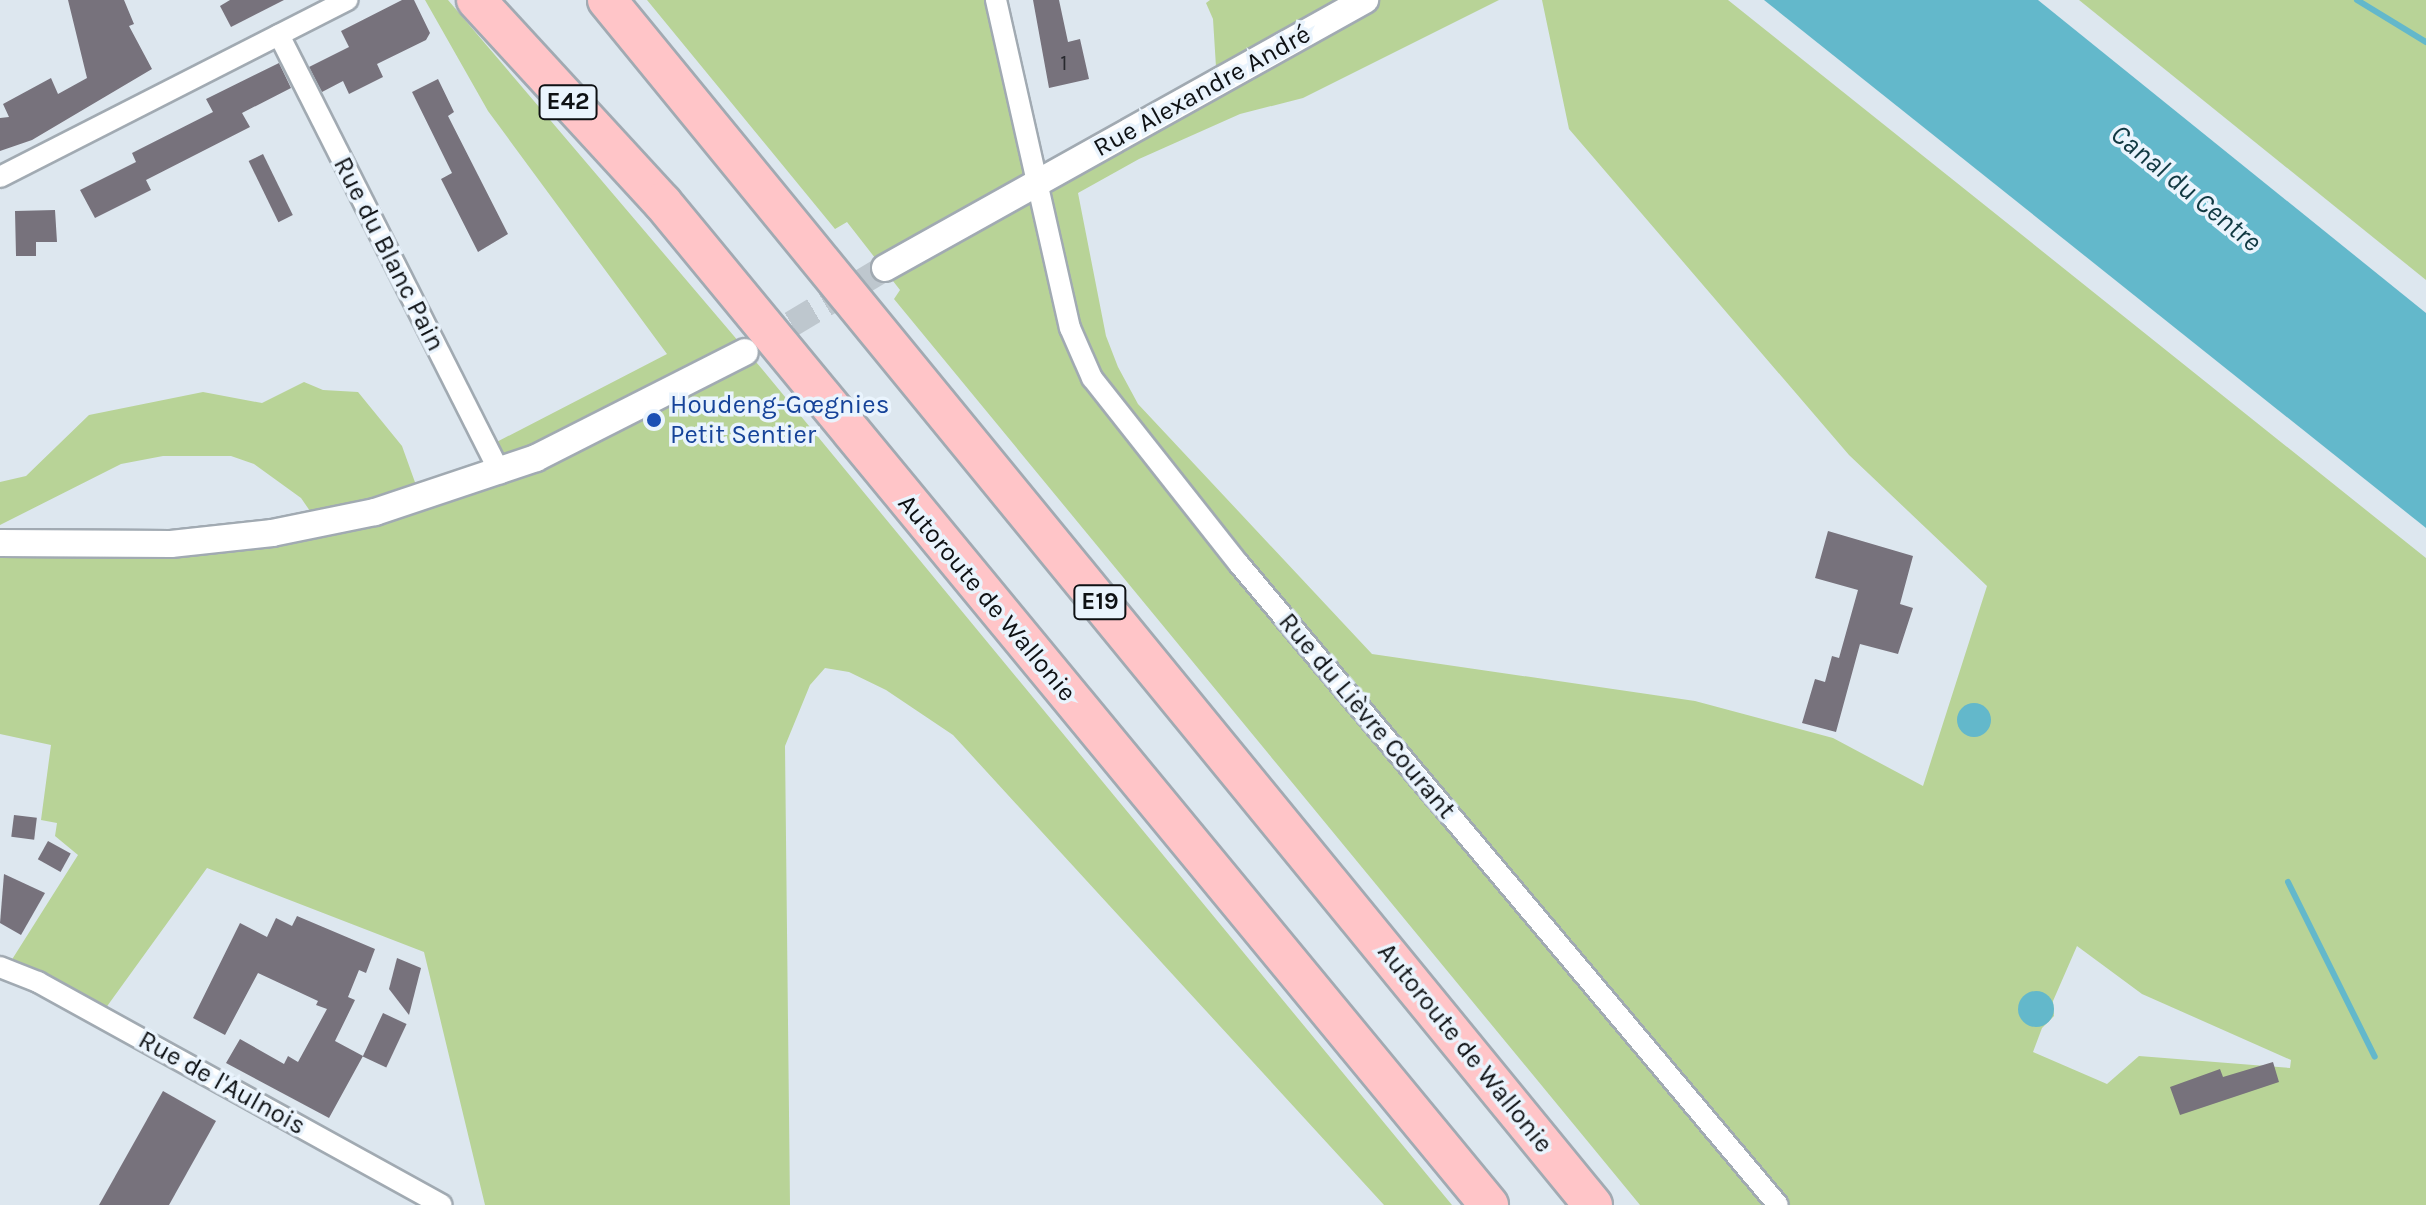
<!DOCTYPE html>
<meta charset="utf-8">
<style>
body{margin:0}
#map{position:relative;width:2426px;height:1205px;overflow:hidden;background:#dde7ef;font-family:Karla,sans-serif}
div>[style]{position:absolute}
.green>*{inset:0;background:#b8d397}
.water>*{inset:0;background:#63b8cb}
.round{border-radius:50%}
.stream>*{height:6px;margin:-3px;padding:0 3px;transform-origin:3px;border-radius:3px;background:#63b8cb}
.building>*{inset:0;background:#77727c;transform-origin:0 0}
.tertiary-tunnel>*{height:26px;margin-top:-13px;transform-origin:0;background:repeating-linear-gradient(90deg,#bec7ce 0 26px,transparent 0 39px)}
.roads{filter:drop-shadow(2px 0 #a1aab2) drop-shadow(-2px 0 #a1aab2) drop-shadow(0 2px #a1aab2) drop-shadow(0 -2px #a1aab2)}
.minor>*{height:20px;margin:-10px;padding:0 10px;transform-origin:10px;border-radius:10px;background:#fff}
.tertiary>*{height:26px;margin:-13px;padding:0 13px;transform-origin:13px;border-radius:13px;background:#fff}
.motorway>*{height:38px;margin:-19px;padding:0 19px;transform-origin:19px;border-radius:19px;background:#ffc5c8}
.dots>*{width:22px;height:22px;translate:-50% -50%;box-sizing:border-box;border:4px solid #eaf4fd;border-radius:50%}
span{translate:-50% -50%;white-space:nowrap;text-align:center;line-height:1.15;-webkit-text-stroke:7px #eaf4fd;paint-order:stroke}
.number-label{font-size:22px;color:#28292e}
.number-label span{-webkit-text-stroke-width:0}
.shield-label span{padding:2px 6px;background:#eaf4fd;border:2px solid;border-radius:6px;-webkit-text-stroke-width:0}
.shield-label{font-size:24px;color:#0e1114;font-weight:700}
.street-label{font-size:26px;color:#0e1114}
.transit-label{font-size:26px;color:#164399}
.left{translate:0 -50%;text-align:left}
.water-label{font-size:28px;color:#113942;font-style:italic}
</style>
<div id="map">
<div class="green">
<i style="clip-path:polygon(425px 0,448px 0,762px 369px,1452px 1205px,1384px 1205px,953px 735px,886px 690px,849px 672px,825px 668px,810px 685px,785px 746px,790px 1205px,485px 1205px,424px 952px,207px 868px,100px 1016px,6px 969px,78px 855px,55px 836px,57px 823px,41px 820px,51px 745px,0 734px,0 543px,319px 524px,301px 498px,254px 464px,231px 456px,163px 456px,121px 464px,0 525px,0 482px,26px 476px,89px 415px,203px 392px,262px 403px,304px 382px,323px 390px,358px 392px,402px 446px,421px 499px,499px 473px,487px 447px,667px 354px,488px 111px)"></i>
<i style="clip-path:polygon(evenodd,647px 0,996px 0,1039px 182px,1217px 83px,1213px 19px,1206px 3px,1210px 0,1499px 0,1303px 98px,1240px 114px,1139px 159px,1078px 193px,1106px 336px,1118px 367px,1138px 404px,1372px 654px,1695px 701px,1833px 738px,1923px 786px,1987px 586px,1849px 455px,1569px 129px,1542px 0,1728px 0,2426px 558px,2426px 1205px,1640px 1205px,894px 299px,900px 290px,847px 222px,835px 229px,647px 0,2077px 946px,2142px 994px,2291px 1060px,2290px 1068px,2139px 1056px,2107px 1084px,2033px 1052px,2042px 1028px,2054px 1016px,2053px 1001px,2077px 946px)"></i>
<i style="clip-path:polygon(2079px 0,2426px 0,2426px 280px)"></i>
</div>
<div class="water">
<i style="clip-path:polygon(1764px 0,2038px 0,2426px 313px,2426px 528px)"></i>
<i class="round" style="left:1957px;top:703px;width:34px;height:34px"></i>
<i class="round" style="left:2018px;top:991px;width:36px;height:36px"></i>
</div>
<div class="stream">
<i style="left:2357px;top:0;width:81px;rotate:31.3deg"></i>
<i style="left:2288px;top:882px;width:195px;rotate:63.6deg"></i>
</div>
<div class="building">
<i style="clip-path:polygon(68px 0,124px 0,134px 24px,129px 26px,152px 69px,32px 140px,0 151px,0 118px,9px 117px,3px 104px,51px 78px,58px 94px,87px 78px)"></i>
<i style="clip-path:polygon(230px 0,284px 0,231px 27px,220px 6px)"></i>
<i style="clip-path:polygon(402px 0,414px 0,430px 33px,426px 40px,377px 64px,383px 77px,349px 94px,343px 81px,322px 92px,309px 67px,349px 47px,341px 31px)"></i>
<i style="clip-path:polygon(1033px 0,1059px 0,1068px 42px,1080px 39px,1089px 79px,1049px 88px)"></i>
<i style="clip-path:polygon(279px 63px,291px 88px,242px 113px,250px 127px,146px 180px,151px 190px,95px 218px,80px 190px,136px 162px,132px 153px,213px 112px,206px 99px)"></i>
<i style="clip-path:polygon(438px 79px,454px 112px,448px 116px,508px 234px,478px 252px,441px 179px,452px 173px,412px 92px)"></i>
<i style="left:263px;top:154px;width:68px;height:16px;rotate:64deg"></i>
<i style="clip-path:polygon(55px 210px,57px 242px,36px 242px,36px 256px,16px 256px,15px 211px)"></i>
<i style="clip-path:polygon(1828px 531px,1913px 556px,1900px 604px,1913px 608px,1898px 654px,1860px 644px,1836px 732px,1802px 723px,1815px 679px,1825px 682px,1832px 656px,1839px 658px,1858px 590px,1815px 578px)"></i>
<i style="left:14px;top:815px;width:23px;height:22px;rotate:7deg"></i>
<i style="left:48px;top:841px;width:26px;height:21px;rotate:29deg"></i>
<i style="clip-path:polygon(4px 874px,45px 893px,21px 935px,0 923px)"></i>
<i style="clip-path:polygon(297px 916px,375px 949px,366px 973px,359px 970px,348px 997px,355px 1000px,335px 1041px,363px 1056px,329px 1118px,226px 1063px,240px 1039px,284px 1064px,288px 1056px,298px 1062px,327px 1009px,316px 1005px,318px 1001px,258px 973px,225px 1035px,193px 1018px,240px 923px,267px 937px,276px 918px,292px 926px)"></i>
<i style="clip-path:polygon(397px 958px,421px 968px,409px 1015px,389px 989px)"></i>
<i style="left:383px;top:1013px;width:26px;height:48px;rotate:25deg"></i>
<i style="clip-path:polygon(2273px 1062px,2279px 1082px,2180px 1115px,2170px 1087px,2220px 1069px,2223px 1077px)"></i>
<i style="clip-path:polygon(163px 1091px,216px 1121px,169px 1205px,99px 1205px)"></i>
</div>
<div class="tertiary-tunnel">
<i style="left:758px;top:344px;width:148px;rotate:-30.9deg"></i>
</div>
<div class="roads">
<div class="minor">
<i style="left:996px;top:0;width:336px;rotate:77.3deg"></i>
<i style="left:1070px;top:328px;width:55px;rotate:66.3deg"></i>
<i style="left:1092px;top:378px;width:237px;rotate:51.7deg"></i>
<i style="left:1239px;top:564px;width:837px;rotate:49.94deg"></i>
<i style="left:279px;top:35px;width:491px;rotate:63.2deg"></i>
<i style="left:0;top:177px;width:390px;rotate:-27deg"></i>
<i style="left:0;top:967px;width:41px;rotate:21.5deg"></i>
<i style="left:38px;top:982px;width:461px;rotate:28.9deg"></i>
</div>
<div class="tertiary">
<i style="left:885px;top:268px;width:550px;rotate:-29.18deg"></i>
<i style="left:0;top:543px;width:171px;rotate:0.3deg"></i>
<i style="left:171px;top:544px;width:102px;rotate:-6.2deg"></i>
<i style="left:272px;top:533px;width:105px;rotate:-11.5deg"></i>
<i style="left:375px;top:512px;width:170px;rotate:-18.5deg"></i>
<i style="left:536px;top:458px;width:234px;rotate:-26.9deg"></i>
</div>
<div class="motorway">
<i style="left:476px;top:0;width:275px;rotate:47.4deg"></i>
<i style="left:662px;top:202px;width:1300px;rotate:50.49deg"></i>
<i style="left:607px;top:0;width:1557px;rotate:50.71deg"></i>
</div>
</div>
<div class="dots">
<i style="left:654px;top:420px;background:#1a4fb4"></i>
</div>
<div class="number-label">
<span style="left:1064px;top:64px">1</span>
</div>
<div class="shield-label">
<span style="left:568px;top:102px">E42</span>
<span style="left:1100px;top:602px">E19</span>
</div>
<div class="street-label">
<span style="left:1202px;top:91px;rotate:-29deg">Rue Alexandre André</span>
<span style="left:389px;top:254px;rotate:63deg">Rue du Blanc Pain</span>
<span style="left:987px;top:598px;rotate:50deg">Autoroute de Wallonie</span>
<span style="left:1367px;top:716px;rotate:50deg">Rue du Lièvre Courant</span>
<span style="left:1465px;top:1048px;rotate:51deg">Autoroute de Wallonie</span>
<span style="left:222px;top:1083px;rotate:29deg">Rue de l'Aulnois</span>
</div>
<div class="transit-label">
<span class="left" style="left:670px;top:420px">Houdeng-Gœgnies<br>Petit Sentier</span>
</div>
<div class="water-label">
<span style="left:2186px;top:188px;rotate:39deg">Canal du Centre</span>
</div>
</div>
